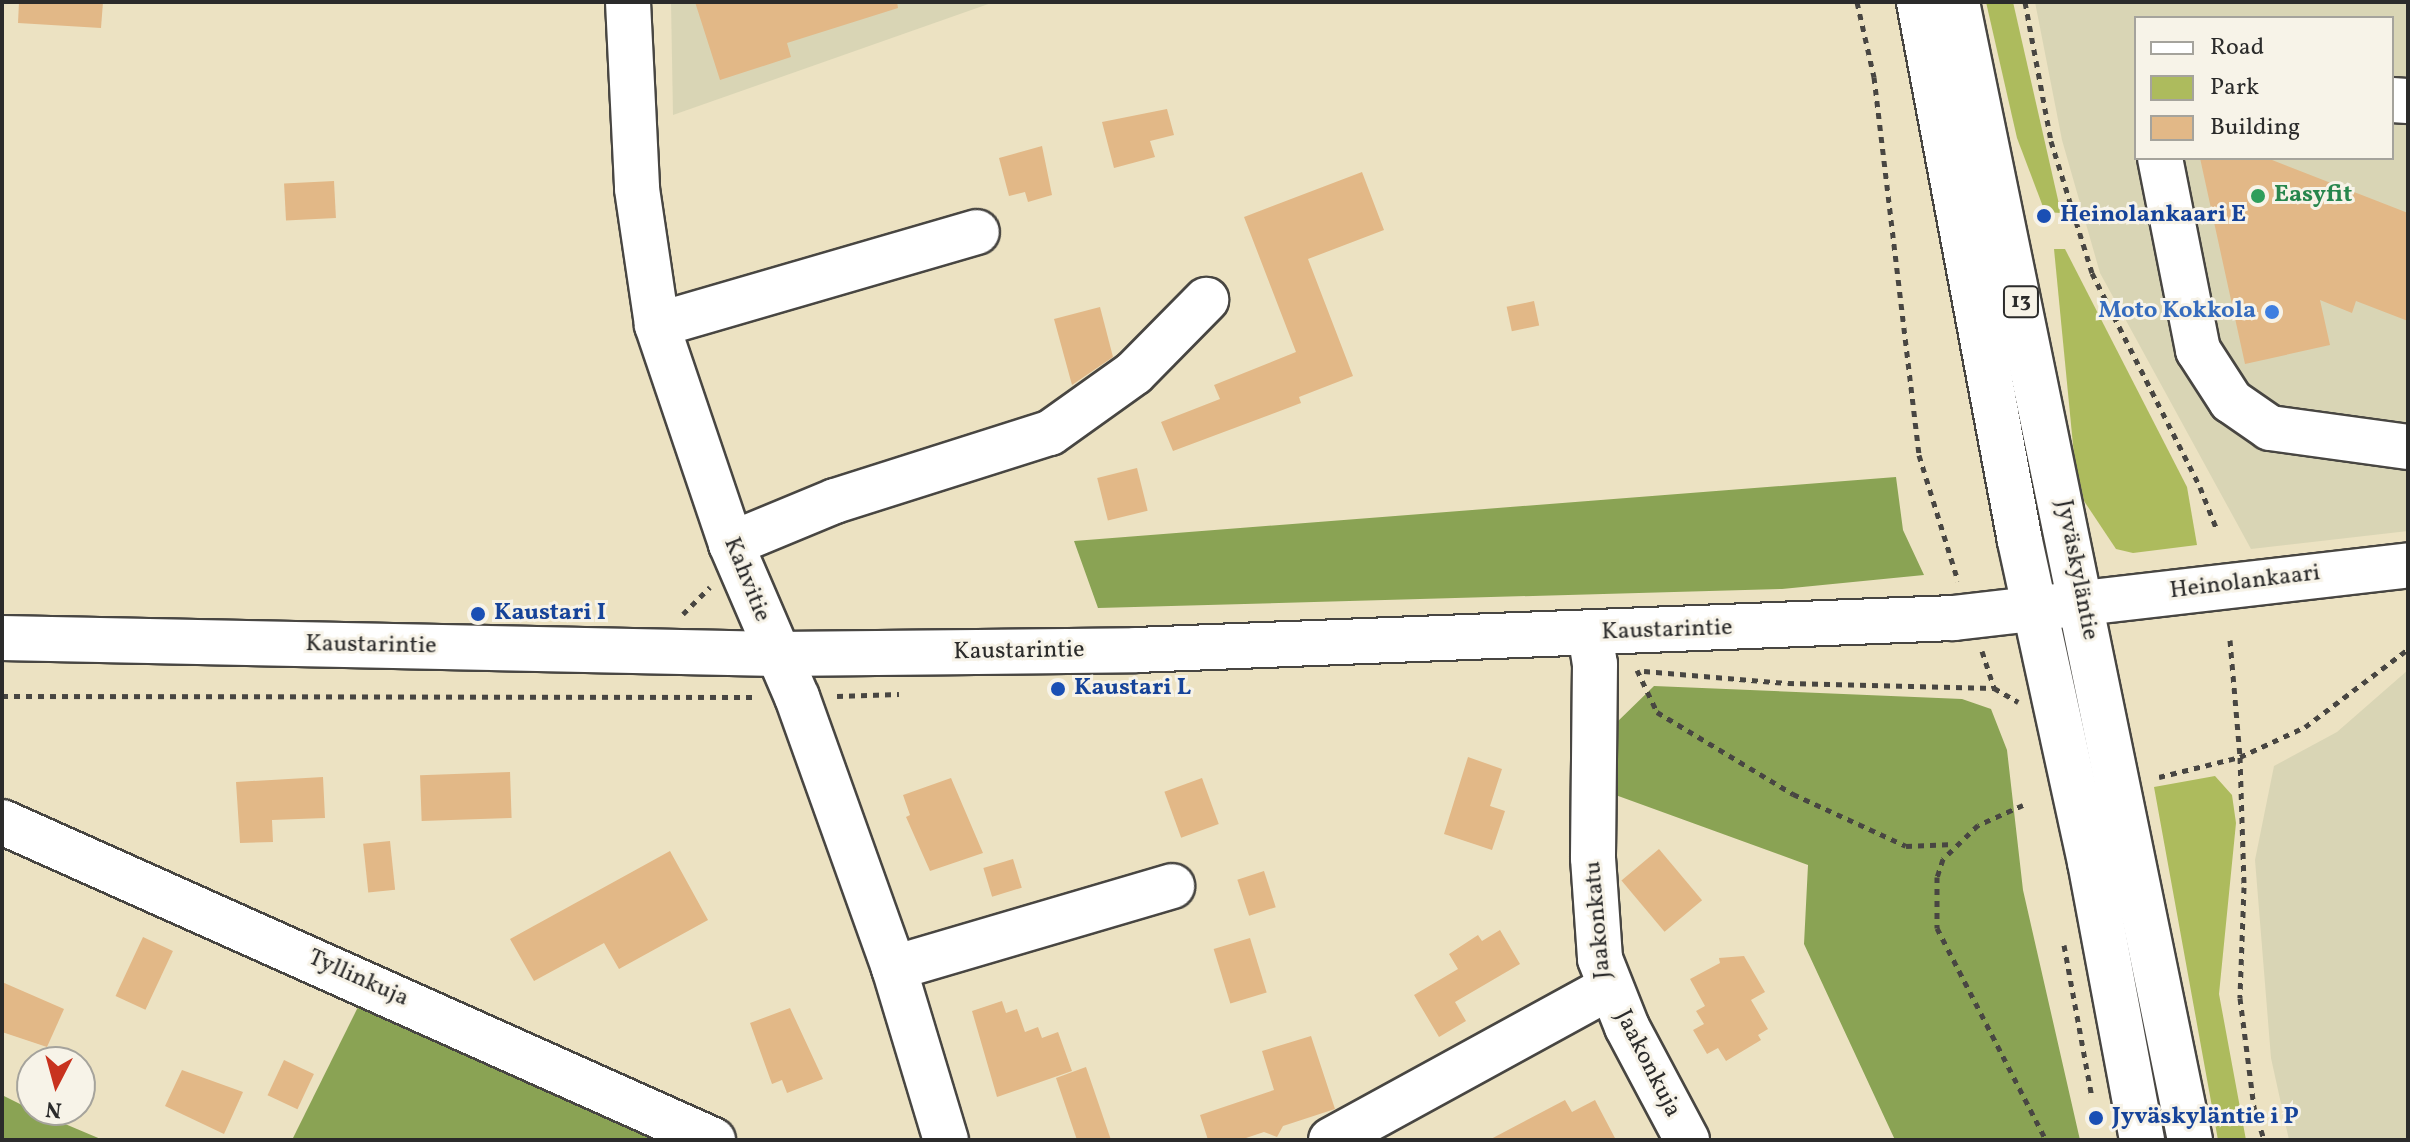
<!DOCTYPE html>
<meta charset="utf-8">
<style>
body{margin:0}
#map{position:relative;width:2410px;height:1142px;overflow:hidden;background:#ece2c2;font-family:Vollkorn,serif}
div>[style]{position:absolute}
.built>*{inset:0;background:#d9d5b5}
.green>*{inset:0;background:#adbb5d}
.forest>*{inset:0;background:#8aa354}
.building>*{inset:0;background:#e2b887;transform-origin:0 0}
.path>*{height:5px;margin-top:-2.5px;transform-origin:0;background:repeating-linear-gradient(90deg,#484642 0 6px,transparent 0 12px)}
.roads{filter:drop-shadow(2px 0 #484642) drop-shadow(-2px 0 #484642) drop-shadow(0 2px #484642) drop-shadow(0 -2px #484642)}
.minor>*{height:44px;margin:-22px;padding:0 22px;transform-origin:22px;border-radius:22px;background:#fff}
.highway>*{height:44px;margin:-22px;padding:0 22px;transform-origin:22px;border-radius:22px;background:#fff}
.dots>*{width:22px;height:22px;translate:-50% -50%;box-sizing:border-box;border:4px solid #f7f3e8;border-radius:50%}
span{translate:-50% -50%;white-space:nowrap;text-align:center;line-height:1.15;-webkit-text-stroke:6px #f7f3e8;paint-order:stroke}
.shield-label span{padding:2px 6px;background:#f7f3e8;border:2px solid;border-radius:6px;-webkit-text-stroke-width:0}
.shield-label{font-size:22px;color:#2b2b2b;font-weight:700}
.leisure-label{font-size:24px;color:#27864d;font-weight:700}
.left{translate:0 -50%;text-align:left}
.transit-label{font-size:24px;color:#164399;font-weight:700}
.shop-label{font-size:24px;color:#366cbe;font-weight:700}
.right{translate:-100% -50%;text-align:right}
.street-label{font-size:24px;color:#2b2b2b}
.frame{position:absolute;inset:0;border:4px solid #2b2b2b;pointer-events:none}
.legend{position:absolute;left:2134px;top:16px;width:260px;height:144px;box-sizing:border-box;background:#f7f3e8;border:2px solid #a5a39c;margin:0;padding:10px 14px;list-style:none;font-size:24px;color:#2b2b2b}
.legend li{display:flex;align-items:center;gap:16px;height:40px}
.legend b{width:40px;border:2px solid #a5a39c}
.north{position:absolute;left:16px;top:1046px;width:80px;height:80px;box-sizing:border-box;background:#f7f3e8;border:2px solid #a5a39c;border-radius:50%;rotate:186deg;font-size:22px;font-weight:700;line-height:32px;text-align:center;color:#2b2b2b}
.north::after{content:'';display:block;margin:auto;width:28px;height:36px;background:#c8321e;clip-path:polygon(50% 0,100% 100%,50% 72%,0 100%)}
</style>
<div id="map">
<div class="built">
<i style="clip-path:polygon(671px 2px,994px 2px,673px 115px)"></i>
<i style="clip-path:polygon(evenodd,2035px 2px,2408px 2px,2408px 531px,2251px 549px,2100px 273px,2062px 140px,2035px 2px,2136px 18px,2392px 18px,2392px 158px,2136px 158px,2136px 18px)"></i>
<i style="clip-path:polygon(2408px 670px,2408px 1140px,2289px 1140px,2271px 1058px,2255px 860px,2274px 766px,2337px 732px)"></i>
</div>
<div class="green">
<i style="clip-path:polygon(1986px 2px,2013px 2px,2061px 213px,2045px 212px,2017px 138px)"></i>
<i style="clip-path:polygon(2054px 249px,2065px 249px,2187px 487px,2197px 545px,2133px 553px,2116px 549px,2084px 501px,2074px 455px)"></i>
<i style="clip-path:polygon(2215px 776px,2232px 795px,2236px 823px,2219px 994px,2246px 1140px,2218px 1140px,2154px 787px)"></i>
</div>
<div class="forest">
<i style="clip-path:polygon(1896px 477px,1903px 530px,1924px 575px,1782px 589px,1098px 608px,1074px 541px)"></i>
<i style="clip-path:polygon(1654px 686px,1962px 699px,1991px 709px,2007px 750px,2023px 890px,2080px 1140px,1895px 1140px,1804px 944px,1808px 865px,1610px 793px,1614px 725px)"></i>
<i style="clip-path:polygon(360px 1003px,663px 1140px,292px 1140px)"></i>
<i style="clip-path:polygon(2px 1095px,32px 1110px,103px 1140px,2px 1140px)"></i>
</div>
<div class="building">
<i style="clip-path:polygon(19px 2px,103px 2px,101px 28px,18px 23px)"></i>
<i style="clip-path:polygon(695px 2px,897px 2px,898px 8px,787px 43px,791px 57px,720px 80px)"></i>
<i style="clip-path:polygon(1167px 109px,1174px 135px,1150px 141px,1155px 157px,1114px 168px,1102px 122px)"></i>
<i style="clip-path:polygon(1042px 146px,1052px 195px,1028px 202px,1025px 192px,1009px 196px,999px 158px)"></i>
<i style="clip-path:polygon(2200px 158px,2267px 158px,2408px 213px,2408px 321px,2356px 301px,2352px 313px,2320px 300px,2330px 345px,2245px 364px)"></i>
<i style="clip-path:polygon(1362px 172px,1384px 230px,1308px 259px,1353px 376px,1299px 397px,1301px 403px,1173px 451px,1161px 422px,1220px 399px,1214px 385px,1296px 352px,1244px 217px)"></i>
<i style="left:334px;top:181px;width:37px;height:50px;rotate:87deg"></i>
<i style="left:1534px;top:301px;width:25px;height:28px;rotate:78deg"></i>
<i style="clip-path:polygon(1100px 307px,1113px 357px,1072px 385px,1054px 319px)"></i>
<i style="left:1137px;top:468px;width:44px;height:41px;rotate:76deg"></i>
<i style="clip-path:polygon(1468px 757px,1502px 769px,1490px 806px,1505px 811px,1492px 850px,1444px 834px)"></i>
<i style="left:510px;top:772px;width:46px;height:90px;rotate:88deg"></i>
<i style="clip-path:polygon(323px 777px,325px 818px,272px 820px,273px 842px,240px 843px,236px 782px)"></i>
<i style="clip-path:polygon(951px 778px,983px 853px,930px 871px,906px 817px,910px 815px,903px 795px)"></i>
<i style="left:1202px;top:778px;width:49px;height:40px;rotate:70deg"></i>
<i style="left:390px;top:841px;width:49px;height:27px;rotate:84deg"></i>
<i style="left:1659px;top:849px;width:67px;height:49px;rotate:50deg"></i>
<i style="clip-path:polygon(670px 851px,708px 920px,619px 969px,604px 943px,534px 981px,510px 939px)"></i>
<i style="left:1013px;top:859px;width:30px;height:31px;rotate:73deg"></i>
<i style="left:1264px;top:871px;width:38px;height:28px;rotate:72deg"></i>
<i style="clip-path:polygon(1500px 930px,1520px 964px,1455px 1002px,1466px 1021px,1439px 1037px,1414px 995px,1458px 969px,1449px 954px,1478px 935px,1482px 941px)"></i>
<i style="left:143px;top:937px;width:33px;height:65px;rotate:25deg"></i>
<i style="left:1250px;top:938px;width:57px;height:38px;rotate:73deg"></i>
<i style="clip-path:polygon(1744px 956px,1765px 992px,1751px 1000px,1768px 1029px,1758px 1035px,1761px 1040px,1726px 1061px,1718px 1048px,1707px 1054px,1693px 1030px,1704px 1024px,1696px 1011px,1705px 1006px,1690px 979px,1720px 963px,1719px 958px)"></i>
<i style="clip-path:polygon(2px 982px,64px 1009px,47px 1047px,2px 1032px)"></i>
<i style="clip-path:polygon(1002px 1001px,1006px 1013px,1017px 1009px,1025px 1032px,1038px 1027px,1042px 1038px,1058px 1032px,1072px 1071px,997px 1097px,972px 1011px)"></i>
<i style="clip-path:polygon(790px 1008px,823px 1079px,787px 1093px,782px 1080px,772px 1084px,750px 1023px)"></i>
<i style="clip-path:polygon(1311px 1036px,1335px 1109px,1283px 1126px,1277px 1137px,1264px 1132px,1240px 1140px,1208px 1140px,1200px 1115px,1274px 1090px,1262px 1051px)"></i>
<i style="left:284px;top:1060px;width:33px;height:39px;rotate:25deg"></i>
<i style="clip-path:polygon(1086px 1067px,1111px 1140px,1077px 1140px,1056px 1078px)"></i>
<i style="clip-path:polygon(182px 1070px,243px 1092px,224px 1134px,165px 1106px)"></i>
<i style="clip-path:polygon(1565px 1100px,1572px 1112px,1595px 1100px,1616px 1140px,1489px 1140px)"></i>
</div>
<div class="path">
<i style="left:1857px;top:2px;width:77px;rotate:77.2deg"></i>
<i style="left:1874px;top:77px;width:381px;rotate:83.2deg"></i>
<i style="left:1919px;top:455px;width:132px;rotate:72.8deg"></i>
<i style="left:2025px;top:2px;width:141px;rotate:79.4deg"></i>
<i style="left:2051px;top:141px;width:138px;rotate:72.7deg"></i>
<i style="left:2092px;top:273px;width:240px;rotate:63.2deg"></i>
<i style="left:2200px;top:487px;width:46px;rotate:68.4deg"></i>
<i style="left:683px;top:614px;width:38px;rotate:-45deg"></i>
<i style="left:2230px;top:640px;width:117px;rotate:85.1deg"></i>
<i style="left:2240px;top:757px;width:72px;rotate:-24.8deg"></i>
<i style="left:2305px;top:727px;width:129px;rotate:-37.1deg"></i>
<i style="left:1982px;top:651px;width:39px;rotate:72deg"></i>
<i style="left:1637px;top:670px;width:47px;rotate:64.5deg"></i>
<i style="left:1657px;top:712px;width:159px;rotate:31.1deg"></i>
<i style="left:1793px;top:794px;width:124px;rotate:24.7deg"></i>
<i style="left:1906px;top:846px;width:48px;rotate:-2.4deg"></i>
<i style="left:1644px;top:671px;width:144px;rotate:4.8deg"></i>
<i style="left:1788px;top:683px;width:206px;rotate:1.4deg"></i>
<i style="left:1994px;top:688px;width:28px;rotate:30deg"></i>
<i style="left:2px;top:696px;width:753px;rotate:0.08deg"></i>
<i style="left:837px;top:696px;width:62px;rotate:-1.8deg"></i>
<i style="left:2159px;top:777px;width:83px;rotate:-13.9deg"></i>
<i style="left:2240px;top:757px;width:130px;rotate:88.2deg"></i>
<i style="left:2244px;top:887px;width:111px;rotate:92.1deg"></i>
<i style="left:2240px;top:998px;width:110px;rotate:82.7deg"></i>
<i style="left:2254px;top:1107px;width:34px;rotate:73deg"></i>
<i style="left:2023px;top:805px;width:49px;rotate:156deg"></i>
<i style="left:1978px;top:825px;width:49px;rotate:135.8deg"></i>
<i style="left:1943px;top:859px;width:19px;rotate:108deg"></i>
<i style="left:1937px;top:877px;width:51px;rotate:90deg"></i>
<i style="left:1937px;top:928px;width:238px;rotate:62.8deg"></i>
<i style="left:2064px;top:945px;width:155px;rotate:79.6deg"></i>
</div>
<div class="roads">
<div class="minor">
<i style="left:628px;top:2px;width:187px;rotate:87.2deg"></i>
<i style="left:637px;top:189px;width:137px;rotate:81.6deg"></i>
<i style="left:657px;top:325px;width:231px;rotate:71.3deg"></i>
<i style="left:731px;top:544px;width:167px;rotate:66.7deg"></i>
<i style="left:797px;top:697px;width:288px;rotate:70.3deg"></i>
<i style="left:894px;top:968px;width:180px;rotate:73.2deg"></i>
<i style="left:2392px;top:100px;width:16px;rotate:4deg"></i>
<i style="left:2160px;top:158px;width:196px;rotate:78.8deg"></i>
<i style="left:2198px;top:350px;width:61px;rotate:57.1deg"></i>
<i style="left:2231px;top:401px;width:47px;rotate:34.7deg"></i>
<i style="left:2270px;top:428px;width:139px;rotate:7.8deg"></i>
<i style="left:657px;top:325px;width:333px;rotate:-16.2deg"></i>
<i style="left:731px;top:544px;width:113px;rotate:-22.5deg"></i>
<i style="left:835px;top:501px;width:225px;rotate:-17.6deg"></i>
<i style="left:1050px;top:433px;width:103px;rotate:-35.5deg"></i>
<i style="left:1134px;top:373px;width:103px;rotate:-45.4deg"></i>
<i style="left:1590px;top:633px;width:31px;rotate:81deg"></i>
<i style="left:1595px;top:664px;width:194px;rotate:90.6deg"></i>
<i style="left:1593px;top:858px;width:101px;rotate:86deg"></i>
<i style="left:1600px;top:959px;width:73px;rotate:68.3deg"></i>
<i style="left:1627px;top:1027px;width:128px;rotate:62deg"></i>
<i style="left:2px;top:638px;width:775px;rotate:1.18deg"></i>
<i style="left:777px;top:654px;width:359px;rotate:-0.6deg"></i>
<i style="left:1136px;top:650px;width:818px;rotate:-2.24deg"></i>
<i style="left:1953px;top:618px;width:458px;rotate:-6.6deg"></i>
<i style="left:2px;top:822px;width:779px;rotate:24.1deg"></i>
<i style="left:894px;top:968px;width:290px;rotate:-16.4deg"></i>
<i style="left:1331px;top:1140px;width:317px;rotate:-28.7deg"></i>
</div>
<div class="highway">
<i style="left:1919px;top:2px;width:548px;rotate:79.39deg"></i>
<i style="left:2020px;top:541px;width:329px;rotate:77.7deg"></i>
<i style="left:2090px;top:862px;width:283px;rotate:79.4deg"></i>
<i style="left:1957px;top:2px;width:1162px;rotate:78.43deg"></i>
</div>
</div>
<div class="dots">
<i style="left:2258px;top:196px;background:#2e9e5b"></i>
<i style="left:2044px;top:216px;background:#1a4fb4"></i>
<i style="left:2272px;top:312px;background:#3f7fe0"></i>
<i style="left:478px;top:614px;background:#1a4fb4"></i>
<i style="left:1058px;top:689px;background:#1a4fb4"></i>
<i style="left:2096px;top:1118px;background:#1a4fb4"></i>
</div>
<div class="shield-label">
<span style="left:2021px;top:302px">13</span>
</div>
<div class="leisure-label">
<span class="left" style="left:2274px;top:196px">Easyfit</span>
</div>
<div class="transit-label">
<span class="left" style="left:2060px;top:216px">Heinolankaari E</span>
<span class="left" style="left:494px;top:614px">Kaustari I</span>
<span class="left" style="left:1074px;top:689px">Kaustari L</span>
<span class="left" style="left:2112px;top:1118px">Jyväskyläntie i P</span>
</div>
<div class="shop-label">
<span class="right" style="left:2256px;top:312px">Moto Kokkola</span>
</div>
<div class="street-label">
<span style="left:2076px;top:570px;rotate:79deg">Jyväskyläntie</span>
<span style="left:746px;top:580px;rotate:68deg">Kahvitie</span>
<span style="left:2245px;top:583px;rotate:-7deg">Heinolankaari</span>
<span style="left:1667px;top:631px;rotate:-2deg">Kaustarintie</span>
<span style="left:371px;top:646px;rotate:1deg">Kaustarintie</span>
<span style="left:1019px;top:652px;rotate:-1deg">Kaustarintie</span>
<span style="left:1599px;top:920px;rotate:-95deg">Jaakonkatu</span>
<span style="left:358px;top:979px;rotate:24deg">Tyllinkuja</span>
<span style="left:1647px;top:1064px;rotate:63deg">Jaakonkuja</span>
</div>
<div class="frame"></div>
<ul class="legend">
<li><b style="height:10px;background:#fff"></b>Road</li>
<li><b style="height:22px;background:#adbb5d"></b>Park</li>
<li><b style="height:22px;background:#e2b887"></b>Building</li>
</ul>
<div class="north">N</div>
</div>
